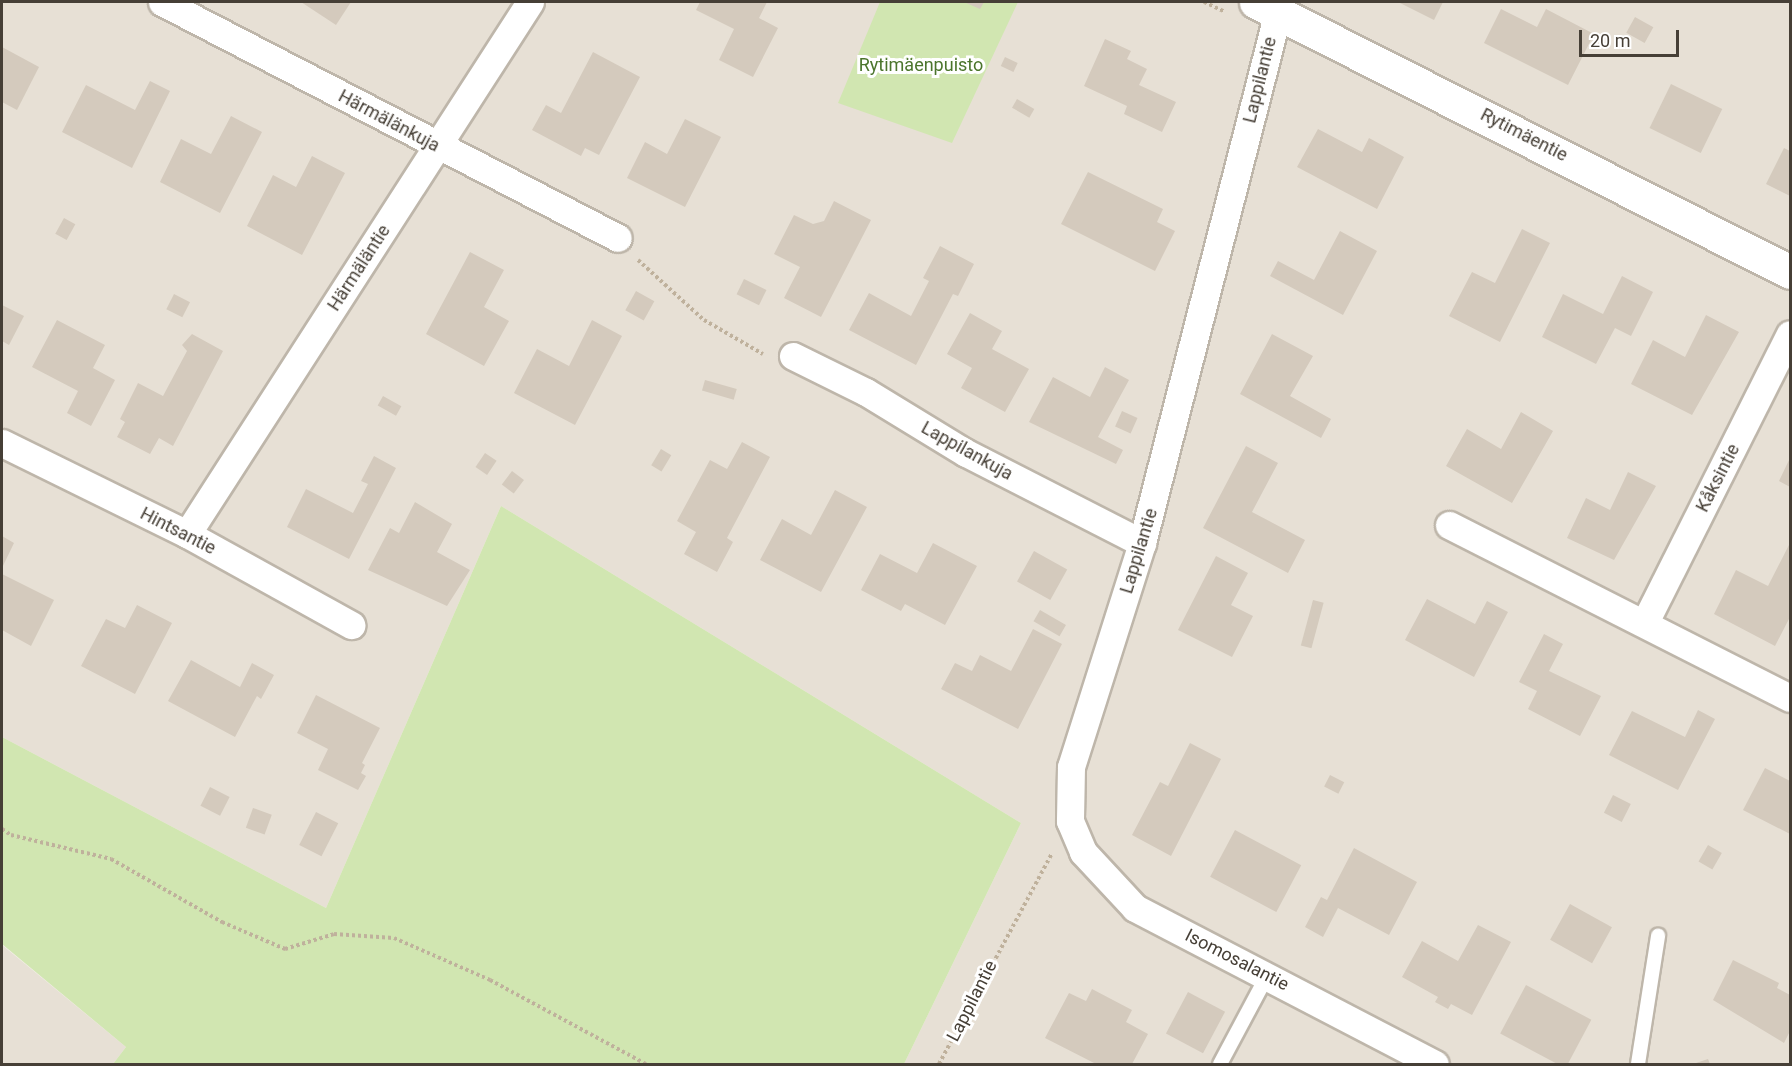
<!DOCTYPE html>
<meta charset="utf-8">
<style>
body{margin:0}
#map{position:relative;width:1792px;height:1066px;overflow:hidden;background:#f3efe7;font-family:Roboto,sans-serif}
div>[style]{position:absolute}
.residential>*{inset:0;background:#e7e0d5}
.green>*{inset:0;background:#d1e6b1}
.building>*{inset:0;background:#d4cabd;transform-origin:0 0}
.path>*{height:4px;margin-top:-2px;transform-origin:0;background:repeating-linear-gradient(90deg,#bfb19c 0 3px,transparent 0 6px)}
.roads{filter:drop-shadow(2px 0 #beb6aa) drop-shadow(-2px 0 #beb6aa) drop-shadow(0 2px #beb6aa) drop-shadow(0 -2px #beb6aa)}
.service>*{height:14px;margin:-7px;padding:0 7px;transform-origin:7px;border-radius:7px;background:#fff}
.minor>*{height:27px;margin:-13.5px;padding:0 13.5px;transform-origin:13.5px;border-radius:13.5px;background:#fff}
.tertiary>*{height:33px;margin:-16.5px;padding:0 16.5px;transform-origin:16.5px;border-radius:16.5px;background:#fff}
span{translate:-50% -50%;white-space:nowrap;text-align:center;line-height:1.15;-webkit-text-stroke:6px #fff;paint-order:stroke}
.park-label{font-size:18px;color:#4b752c}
.street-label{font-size:18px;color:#463f36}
.frame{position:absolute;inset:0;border:3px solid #463f36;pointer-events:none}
.scale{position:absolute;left:1579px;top:30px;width:100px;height:27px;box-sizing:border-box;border:3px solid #463f36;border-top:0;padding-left:8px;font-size:18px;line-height:21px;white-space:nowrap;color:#463f36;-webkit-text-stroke:4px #fff;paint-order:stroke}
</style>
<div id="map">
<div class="residential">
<i style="clip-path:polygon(2px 2px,1790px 2px,1790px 1064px,904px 1064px,1021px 823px,501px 506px,326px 908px,2px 737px)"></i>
<i style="clip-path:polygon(2px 945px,126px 1047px,113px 1064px,2px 1064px)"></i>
</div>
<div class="green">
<i style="clip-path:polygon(880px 2px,1018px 2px,952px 143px,838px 103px)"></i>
<i style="clip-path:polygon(501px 506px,1021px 823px,904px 1064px,113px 1064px,126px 1047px,2px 944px,2px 737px,326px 908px)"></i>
</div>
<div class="building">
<i style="clip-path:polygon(301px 2px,351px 2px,336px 25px)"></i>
<i style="clip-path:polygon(700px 2px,767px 2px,759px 18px,778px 28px,753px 77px,719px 60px,734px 29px,696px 10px)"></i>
<i style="clip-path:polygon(964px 2px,984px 2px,980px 9px)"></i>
<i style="clip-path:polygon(1398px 2px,1443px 2px,1434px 20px)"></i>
<i style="clip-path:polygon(1501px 9px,1537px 27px,1546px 9px,1594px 34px,1568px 85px,1484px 43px)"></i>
<i style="left:1635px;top:17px;width:21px;height:18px;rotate:29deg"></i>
<i style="clip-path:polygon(1105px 39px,1131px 51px,1127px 59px,1147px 69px,1139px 85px,1176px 102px,1162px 132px,1124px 114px,1127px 106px,1084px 86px)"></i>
<i style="clip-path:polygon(2px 47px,39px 67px,17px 110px,2px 102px)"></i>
<i style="clip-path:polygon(593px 52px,640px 77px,599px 155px,585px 148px,581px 156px,532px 130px,546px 105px,561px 113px)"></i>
<i style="left:1005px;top:57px;width:14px;height:10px;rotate:25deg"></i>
<i style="clip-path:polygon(150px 81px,170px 91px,132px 168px,62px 132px,86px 85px,135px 110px)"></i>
<i style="left:1671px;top:84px;width:57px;height:49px;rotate:26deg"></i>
<i style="left:1017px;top:99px;width:20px;height:10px;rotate:30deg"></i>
<i style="clip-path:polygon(231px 116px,262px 132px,220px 213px,160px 182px,181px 139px,211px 154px)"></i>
<i style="clip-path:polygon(685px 119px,721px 137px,685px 207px,627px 178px,645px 142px,667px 154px)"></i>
<i style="clip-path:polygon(1318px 129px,1362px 152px,1369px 138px,1404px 157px,1377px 209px,1297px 167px)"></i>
<i style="clip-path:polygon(1784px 148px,1790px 151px,1790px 196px,1766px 184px)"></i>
<i style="clip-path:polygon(312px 156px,345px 173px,302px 255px,247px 226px,273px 175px,296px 187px)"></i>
<i style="clip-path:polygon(1088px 172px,1163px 209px,1157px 222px,1175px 231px,1155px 271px,1061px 224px)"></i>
<i style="clip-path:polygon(834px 201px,871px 220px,821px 317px,784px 298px,800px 267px,774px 254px,794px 215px,813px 224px,824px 221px)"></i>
<i style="left:64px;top:218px;width:13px;height:18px;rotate:29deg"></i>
<i style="clip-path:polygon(1522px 229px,1550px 243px,1500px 342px,1449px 316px,1472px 272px,1495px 283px)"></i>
<i style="clip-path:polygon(1340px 231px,1377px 251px,1343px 315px,1270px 276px,1278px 261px,1314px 280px)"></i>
<i style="clip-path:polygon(940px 246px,974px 264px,958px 296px,953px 294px,916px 365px,849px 330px,869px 293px,911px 316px,929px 281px,923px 278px)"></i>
<i style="clip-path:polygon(470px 252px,504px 270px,484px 307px,509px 321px,484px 366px,426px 334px)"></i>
<i style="clip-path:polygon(1622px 276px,1653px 292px,1631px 336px,1615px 328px,1596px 364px,1542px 337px,1563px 294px,1603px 314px)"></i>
<i style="left:744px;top:279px;width:25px;height:17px;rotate:26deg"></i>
<i style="left:636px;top:291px;width:21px;height:22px;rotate:29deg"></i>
<i style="left:174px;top:294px;width:18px;height:17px;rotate:27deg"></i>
<i style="clip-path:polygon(2px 305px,24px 316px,9px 345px,2px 341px)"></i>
<i style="clip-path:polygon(970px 313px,1002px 331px,992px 349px,1029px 369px,1005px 412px,961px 388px,972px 368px,947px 354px)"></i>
<i style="clip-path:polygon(1706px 315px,1739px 332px,1692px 415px,1631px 384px,1653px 340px,1685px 357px)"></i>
<i style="clip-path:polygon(57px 320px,105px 345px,93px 368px,115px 380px,91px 426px,67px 413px,78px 391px,32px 367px)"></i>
<i style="clip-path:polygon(592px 320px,622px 336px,575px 425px,514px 393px,537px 349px,569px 366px)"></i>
<i style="clip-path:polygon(192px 334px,223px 351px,173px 446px,159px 438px,150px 454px,117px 437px,125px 422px,120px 419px,138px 383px,163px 396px,187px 351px,182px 345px)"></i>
<i style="clip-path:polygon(1272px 334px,1313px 356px,1290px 396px,1331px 419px,1321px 438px,1240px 394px)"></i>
<i style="clip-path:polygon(1105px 367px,1129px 380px,1098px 437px,1123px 450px,1116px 464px,1029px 422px,1053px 377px,1090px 397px)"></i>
<i style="left:705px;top:380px;width:33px;height:11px;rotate:16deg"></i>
<i style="left:383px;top:396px;width:21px;height:11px;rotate:29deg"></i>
<i style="left:1122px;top:411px;width:17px;height:17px;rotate:24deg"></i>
<i style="clip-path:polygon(1521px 412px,1553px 431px,1512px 503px,1446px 466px,1467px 429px,1501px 449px)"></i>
<i style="clip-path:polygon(742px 442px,770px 457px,727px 538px,733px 542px,717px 572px,684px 554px,696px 532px,677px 521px,710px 460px,727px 469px)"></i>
<i style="clip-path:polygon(1246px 446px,1278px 463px,1252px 512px,1305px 540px,1288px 573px,1203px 528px)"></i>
<i style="left:661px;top:449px;width:12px;height:19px;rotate:31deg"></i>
<i style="left:485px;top:453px;width:14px;height:17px;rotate:34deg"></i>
<i style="clip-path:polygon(374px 456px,396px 468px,349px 559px,287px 527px,306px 489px,353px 513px,368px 484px,361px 481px)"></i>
<i style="clip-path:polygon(1790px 458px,1790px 487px,1779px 481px)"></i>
<i style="left:512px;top:471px;width:15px;height:17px;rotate:37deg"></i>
<i style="clip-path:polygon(1628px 472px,1656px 486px,1614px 560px,1567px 538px,1586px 498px,1610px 510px)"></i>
<i style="clip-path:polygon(835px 490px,867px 507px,821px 592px,760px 560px,782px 519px,811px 535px)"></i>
<i style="clip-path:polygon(415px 502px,452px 524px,437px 552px,470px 570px,447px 606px,368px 570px,390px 528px,399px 533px)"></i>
<i style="clip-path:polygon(2px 536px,14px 543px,2px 568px)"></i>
<i style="clip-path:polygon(933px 543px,977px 566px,945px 625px,905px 604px,901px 611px,861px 590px,880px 554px,917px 573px)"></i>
<i style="clip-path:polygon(1790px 543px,1790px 617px,1775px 646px,1714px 614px,1736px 570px,1768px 586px)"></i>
<i style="left:1034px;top:551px;width:38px;height:35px;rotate:29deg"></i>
<i style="clip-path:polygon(1216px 556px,1248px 573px,1231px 605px,1253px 616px,1232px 657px,1178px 630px)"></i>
<i style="clip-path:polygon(2px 574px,54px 600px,31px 646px,2px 630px)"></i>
<i style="clip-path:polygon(1427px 599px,1475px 624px,1487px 601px,1508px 612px,1474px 677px,1405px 640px)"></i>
<i style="left:1313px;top:600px;width:11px;height:47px;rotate:15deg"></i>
<i style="clip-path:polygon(137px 605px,172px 623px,135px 694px,81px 666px,106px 619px,125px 628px)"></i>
<i style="left:1040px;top:610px;width:30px;height:13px;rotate:30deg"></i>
<i style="clip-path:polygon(1033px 629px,1062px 644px,1018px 729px,941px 689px,955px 663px,972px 671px,980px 655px,1011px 671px)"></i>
<i style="clip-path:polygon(1544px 634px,1563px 644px,1549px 671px,1601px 696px,1580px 736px,1528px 709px,1537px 691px,1519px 682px)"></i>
<i style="clip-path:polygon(191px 660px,240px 687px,252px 663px,274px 675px,261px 699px,257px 696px,235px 737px,168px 701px)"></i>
<i style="clip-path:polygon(316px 695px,380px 728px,362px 763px,365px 765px,361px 773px,366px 776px,358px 790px,318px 770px,328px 749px,297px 733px)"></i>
<i style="clip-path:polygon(1698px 710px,1715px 719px,1678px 790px,1609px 755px,1632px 711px,1685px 737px)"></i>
<i style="clip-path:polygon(1190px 743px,1221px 759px,1171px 856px,1132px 835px,1160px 782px,1168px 786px)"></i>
<i style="clip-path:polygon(1765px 768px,1790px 781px,1790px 834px,1743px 810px)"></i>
<i style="left:1330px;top:775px;width:16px;height:13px;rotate:27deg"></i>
<i style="left:210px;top:787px;width:22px;height:21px;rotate:27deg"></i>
<i style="left:1613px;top:795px;width:20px;height:20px;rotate:27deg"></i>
<i style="left:253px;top:808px;width:20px;height:21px;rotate:20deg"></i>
<i style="left:316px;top:812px;width:25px;height:37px;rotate:27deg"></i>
<i style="left:1235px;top:830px;width:75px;height:53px;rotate:28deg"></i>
<i style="left:1708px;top:845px;width:16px;height:19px;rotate:30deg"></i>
<i style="clip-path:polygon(1354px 848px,1417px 882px,1389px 935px,1338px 908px,1323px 937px,1305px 927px,1321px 897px,1327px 900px)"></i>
<i style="left:1570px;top:904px;width:48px;height:41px;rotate:29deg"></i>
<i style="clip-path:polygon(1478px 925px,1511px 942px,1472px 1015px,1451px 1004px,1448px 1009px,1435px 1002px,1438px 997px,1402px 977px,1422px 941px,1458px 961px)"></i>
<i style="clip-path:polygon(1733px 960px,1779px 983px,1777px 988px,1790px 995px,1790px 1031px,1784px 1043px,1713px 1000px)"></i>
<i style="left:1526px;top:985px;width:74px;height:55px;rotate:28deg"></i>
<i style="clip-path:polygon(1092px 989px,1132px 1010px,1126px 1022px,1148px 1034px,1132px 1064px,1096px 1064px,1045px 1038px,1069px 993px,1086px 1001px)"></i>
<i style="left:1188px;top:992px;width:42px;height:47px;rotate:28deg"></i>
<i style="clip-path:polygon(1708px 1059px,1710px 1064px,1693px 1064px)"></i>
</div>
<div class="path">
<i style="left:1204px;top:2px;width:23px;rotate:25deg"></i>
<i style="left:638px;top:260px;width:89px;rotate:42.3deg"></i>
<i style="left:704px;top:320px;width:68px;rotate:30deg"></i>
<i style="left:2px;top:829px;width:11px;rotate:34deg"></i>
<i style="left:11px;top:835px;width:103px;rotate:13.5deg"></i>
<i style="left:111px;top:859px;width:128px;rotate:29.6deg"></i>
<i style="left:222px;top:922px;width:69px;rotate:23.2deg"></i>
<i style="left:285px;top:949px;width:51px;rotate:-17deg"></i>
<i style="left:334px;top:934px;width:60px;rotate:3.8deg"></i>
<i style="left:394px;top:938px;width:105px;rotate:23.6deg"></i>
<i style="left:490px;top:980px;width:177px;rotate:28.3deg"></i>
<i style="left:939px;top:1064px;width:239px;rotate:-61.8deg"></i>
</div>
<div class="roads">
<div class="service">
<i style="left:1220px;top:1064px;width:100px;rotate:-61.9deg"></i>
<i style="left:1638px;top:1064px;width:130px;rotate:-81.1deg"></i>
</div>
<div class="minor">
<i style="left:162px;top:2px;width:513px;rotate:27.36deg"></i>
<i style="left:1278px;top:12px;width:548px;rotate:104.37deg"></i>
<i style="left:1142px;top:543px;width:235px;rotate:107.6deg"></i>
<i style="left:1071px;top:767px;width:54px;rotate:91.1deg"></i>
<i style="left:1070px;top:821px;width:34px;rotate:67deg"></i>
<i style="left:1083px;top:852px;width:76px;rotate:47.1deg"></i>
<i style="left:1135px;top:908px;width:338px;rotate:27.5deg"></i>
<i style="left:793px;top:356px;width:81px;rotate:26.3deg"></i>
<i style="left:866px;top:392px;width:117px;rotate:31.4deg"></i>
<i style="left:966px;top:453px;width:198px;rotate:27.1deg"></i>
<i style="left:2px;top:443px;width:206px;rotate:26.2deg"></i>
<i style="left:187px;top:534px;width:188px;rotate:29deg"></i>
<i style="left:1449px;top:525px;width:382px;rotate:26.9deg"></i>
<i style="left:187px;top:534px;width:633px;rotate:-57.19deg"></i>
<i style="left:1645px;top:622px;width:322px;rotate:-63.3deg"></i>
</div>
<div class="tertiary">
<i style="left:1256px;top:2px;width:598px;rotate:26.82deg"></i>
</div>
</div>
<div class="park-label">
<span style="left:921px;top:65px">Rytimäenpuisto</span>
</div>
<div class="street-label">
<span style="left:1260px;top:80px;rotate:-76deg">Lappilantie</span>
<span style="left:389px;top:121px;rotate:28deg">Härmälänkuja</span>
<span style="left:1524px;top:135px;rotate:27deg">Rytimäentie</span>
<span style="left:359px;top:268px;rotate:-57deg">Härmäläntie</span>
<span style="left:967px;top:451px;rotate:29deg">Lappilankuja</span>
<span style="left:1718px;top:478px;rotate:-63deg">Kåksintie</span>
<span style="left:178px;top:531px;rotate:27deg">Hintsantie</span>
<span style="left:1139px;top:551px;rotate:-73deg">Lappilantie</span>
<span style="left:1237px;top:960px;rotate:27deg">Isomosalantie</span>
<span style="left:972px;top:1001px;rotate:-63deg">Lappilantie</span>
</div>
<div class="frame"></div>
<div class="scale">20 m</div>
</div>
